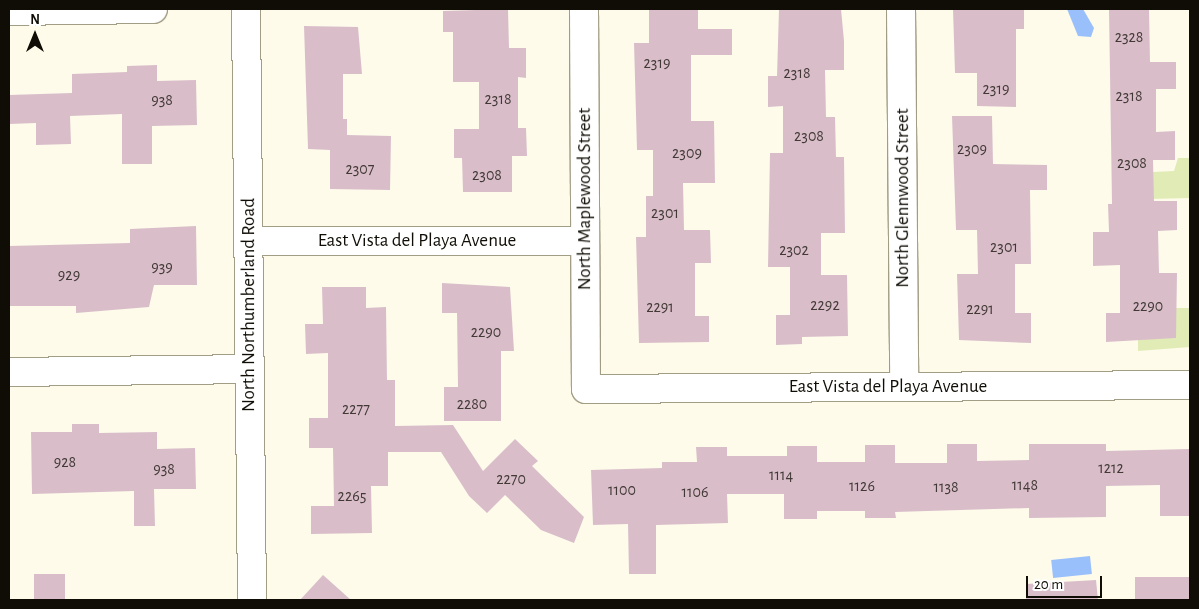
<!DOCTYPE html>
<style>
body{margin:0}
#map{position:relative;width:1199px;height:609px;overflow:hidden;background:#fefbeb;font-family:"Alegreya Sans",sans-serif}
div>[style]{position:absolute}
.green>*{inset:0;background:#e1ebb5}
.water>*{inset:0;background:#9ac0fb;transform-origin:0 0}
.building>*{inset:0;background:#d9beca;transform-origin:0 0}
.roads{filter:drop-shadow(1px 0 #a29d85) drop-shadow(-1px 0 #a29d85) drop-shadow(0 1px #a29d85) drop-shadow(0 -1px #a29d85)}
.street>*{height:28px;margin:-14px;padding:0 14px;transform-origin:14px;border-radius:14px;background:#fff}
span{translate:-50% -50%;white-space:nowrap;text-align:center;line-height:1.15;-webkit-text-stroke:4px #fff;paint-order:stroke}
.number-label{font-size:16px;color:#423936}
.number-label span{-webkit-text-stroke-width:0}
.street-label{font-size:19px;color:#0f0d05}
.frame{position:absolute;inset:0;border:10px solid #0f0d05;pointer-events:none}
.north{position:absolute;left:10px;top:10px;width:50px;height:50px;-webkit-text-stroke:4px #fff;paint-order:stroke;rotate:0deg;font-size:14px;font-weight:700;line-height:20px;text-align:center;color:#0f0d05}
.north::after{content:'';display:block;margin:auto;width:18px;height:22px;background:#0f0d05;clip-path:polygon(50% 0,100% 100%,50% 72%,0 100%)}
.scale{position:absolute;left:1026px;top:576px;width:76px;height:22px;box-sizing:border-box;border:2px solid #0f0d05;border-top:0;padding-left:6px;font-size:15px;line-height:18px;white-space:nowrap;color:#0f0d05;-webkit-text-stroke:4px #fff;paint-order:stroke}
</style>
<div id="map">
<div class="green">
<i style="clip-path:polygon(1178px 158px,1190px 158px,1190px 198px,1148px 199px,1153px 172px,1174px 171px)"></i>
<i style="clip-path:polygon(1176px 308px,1190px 308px,1190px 347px,1138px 351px,1138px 338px)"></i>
</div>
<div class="water">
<i style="clip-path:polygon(1067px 9px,1083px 9px,1094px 28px,1091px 37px,1078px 36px)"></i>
<i style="left:1090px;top:556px;width:18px;height:39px;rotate:84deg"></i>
</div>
<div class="building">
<i style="clip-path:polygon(508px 9px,509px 48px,526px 48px,526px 78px,518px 77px,518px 128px,526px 128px,527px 156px,512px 156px,512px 192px,463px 192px,462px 158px,454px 158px,454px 129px,479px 129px,479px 82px,453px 82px,453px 32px,443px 32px,443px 11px)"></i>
<i style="clip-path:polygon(649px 9px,698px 9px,698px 29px,732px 29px,732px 55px,691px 55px,691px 121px,714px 121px,715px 183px,683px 183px,684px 230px,710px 230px,711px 263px,695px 263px,695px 316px,709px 316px,709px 342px,639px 343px,636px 237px,646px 237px,646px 196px,653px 196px,653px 150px,637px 150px,634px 43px,649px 43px)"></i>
<i style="clip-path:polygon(779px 9px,841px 9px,844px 41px,844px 70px,825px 70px,826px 117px,835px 117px,836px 157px,844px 157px,845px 233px,821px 233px,821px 275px,847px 275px,848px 336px,802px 337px,802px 344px,776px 345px,776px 315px,790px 315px,790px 267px,768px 267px,770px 153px,783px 153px,783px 106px,768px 107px,768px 76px,777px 76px)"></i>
<i style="clip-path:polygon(953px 9px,1024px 9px,1024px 29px,1016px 29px,1016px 107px,977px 106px,977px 73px,955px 73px)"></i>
<i style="clip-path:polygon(1109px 9px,1149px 9px,1150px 62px,1176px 62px,1176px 89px,1156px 89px,1156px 132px,1175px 131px,1175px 160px,1153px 160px,1154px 201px,1177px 201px,1177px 230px,1158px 231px,1159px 273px,1177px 273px,1176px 338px,1106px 342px,1106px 313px,1120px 313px,1120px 265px,1093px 266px,1093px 232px,1109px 232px,1108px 204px,1112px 204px)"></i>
<i style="clip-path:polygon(304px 26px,358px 27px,362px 74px,343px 74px,343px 119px,347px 119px,347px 135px,391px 136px,390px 190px,330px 189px,330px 150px,308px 149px)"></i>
<i style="clip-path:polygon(157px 65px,157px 81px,196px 80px,197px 125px,152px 126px,152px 164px,122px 164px,122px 114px,70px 116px,71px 144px,36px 145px,36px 123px,9px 124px,9px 95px,72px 93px,72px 74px,127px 72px,127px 66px)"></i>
<i style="clip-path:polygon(952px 116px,992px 116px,993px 164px,1047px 165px,1047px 190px,1030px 190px,1031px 264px,1015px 264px,1015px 313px,1031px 313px,1031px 343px,959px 340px,957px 274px,978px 274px,977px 230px,956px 230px)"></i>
<i style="clip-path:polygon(196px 226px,197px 285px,154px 285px,149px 307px,76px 313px,76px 306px,9px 306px,9px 246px,130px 243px,130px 229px)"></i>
<i style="clip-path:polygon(442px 283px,510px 287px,514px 351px,501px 351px,501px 421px,444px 421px,444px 387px,458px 387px,457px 313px,442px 313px)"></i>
<i style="clip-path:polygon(322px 287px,366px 287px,366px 308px,386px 307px,387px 380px,395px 380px,395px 426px,453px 425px,483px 471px,515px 439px,538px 461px,532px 466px,584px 517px,574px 543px,541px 530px,505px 495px,487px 513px,469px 496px,441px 452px,388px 452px,388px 486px,371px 486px,372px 533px,311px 534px,311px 506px,334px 506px,333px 448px,309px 448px,309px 418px,328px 418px,328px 353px,306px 354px,305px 324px,323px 324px)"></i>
<i style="clip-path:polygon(72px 424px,99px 424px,99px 433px,157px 432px,157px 449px,195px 448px,196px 489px,154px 489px,155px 526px,134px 526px,134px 491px,32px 494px,31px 432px,72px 432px)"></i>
<i style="clip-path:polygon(947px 444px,977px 444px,977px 461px,1029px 460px,1029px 444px,1106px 444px,1106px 451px,1189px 449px,1190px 516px,1160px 516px,1160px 485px,1106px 486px,1106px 517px,1029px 518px,1029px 508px,895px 512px,896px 518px,865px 518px,865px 511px,817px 511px,817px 519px,784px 519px,784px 494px,727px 494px,728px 523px,656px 525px,656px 574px,629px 574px,628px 524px,593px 525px,591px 470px,662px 468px,662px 462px,697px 462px,696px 447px,727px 447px,727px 456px,787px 456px,787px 446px,817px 446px,817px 462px,865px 462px,865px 445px,895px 445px,895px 463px,947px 463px)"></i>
<i style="left:34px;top:574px;width:31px;height:26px"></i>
<i style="clip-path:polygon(323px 575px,351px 600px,300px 600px)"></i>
<i style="left:1190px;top:577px;width:23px;height:55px;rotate:90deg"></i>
<i style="clip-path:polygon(1096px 580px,1098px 600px,1026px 600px,1026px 584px)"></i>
</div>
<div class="roads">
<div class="street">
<i style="left:246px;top:9px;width:591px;rotate:89.42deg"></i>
<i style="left:584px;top:9px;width:380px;rotate:89.7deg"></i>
<i style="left:586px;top:389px;width:604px;rotate:-0.38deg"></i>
<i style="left:901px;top:9px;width:378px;rotate:89.5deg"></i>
<i style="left:9px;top:11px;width:144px;rotate:-0.8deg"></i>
<i style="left:248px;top:241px;width:337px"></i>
<i style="left:9px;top:372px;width:240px;rotate:-0.7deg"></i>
</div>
</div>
<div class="number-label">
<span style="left:1129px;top:37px">2328</span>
<span style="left:657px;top:63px">2319</span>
<span style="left:797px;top:73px">2318</span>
<span style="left:996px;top:89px">2319</span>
<span style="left:1129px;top:96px">2318</span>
<span style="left:498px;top:99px">2318</span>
<span style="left:162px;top:100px">938</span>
<span style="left:809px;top:136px">2308</span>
<span style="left:972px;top:149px">2309</span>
<span style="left:687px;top:153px">2309</span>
<span style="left:1132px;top:163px">2308</span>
<span style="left:360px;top:169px">2307</span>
<span style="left:487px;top:175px">2308</span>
<span style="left:665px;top:213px">2301</span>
<span style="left:1004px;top:247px">2301</span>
<span style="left:794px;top:250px">2302</span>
<span style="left:162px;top:267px">939</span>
<span style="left:69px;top:275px">929</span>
<span style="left:825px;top:305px">2292</span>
<span style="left:1148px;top:306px">2290</span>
<span style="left:660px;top:307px">2291</span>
<span style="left:980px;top:309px">2291</span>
<span style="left:486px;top:332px">2290</span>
<span style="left:472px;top:404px">2280</span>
<span style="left:356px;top:409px">2277</span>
<span style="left:65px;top:462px">928</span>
<span style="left:1111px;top:468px">1212</span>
<span style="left:164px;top:469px">938</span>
<span style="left:781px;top:475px">1114</span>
<span style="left:511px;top:479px">2270</span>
<span style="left:1025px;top:485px">1148</span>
<span style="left:862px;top:486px">1126</span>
<span style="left:946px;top:487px">1138</span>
<span style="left:622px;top:490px">1100</span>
<span style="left:695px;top:492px">1106</span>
<span style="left:352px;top:496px">2265</span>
</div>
<div class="street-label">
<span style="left:903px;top:198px;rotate:-90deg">North Glennwood Street</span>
<span style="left:585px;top:199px;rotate:-90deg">North Maplewood Street</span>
<span style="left:417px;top:241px">East Vista del Playa Avenue</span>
<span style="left:249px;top:305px;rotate:-90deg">North Northumberland Road</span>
<span style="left:888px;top:387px">East Vista del Playa Avenue</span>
</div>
<div class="frame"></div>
<div class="north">N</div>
<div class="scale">20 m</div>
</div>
